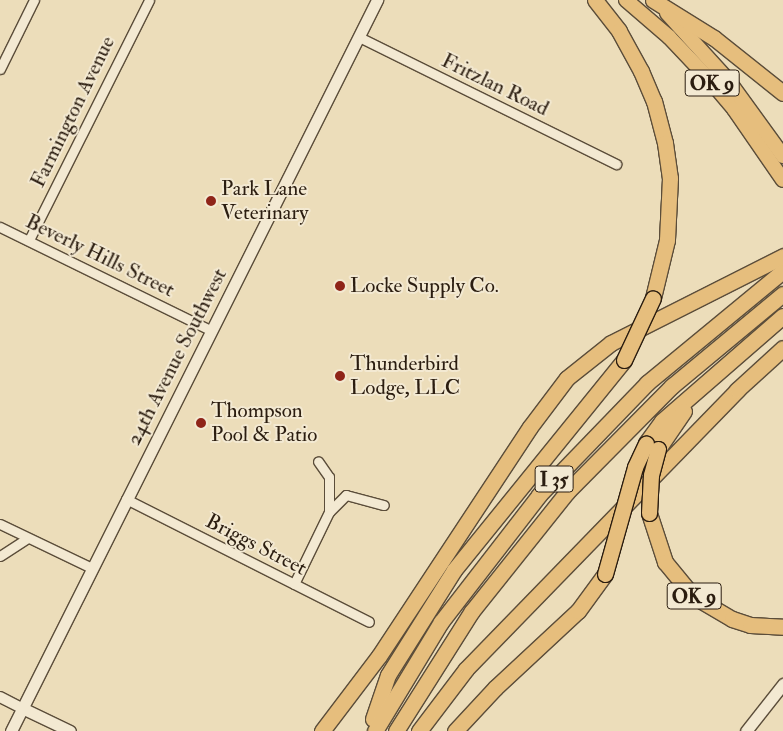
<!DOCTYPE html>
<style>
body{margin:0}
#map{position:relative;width:783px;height:731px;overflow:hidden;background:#ecddba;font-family:"IM FELL Double Pica",serif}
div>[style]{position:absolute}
.roads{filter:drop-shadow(1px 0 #5b4d3a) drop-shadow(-1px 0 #5b4d3a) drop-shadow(0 1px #5b4d3a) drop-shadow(0 -1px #5b4d3a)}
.minor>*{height:9px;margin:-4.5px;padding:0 4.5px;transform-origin:4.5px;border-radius:4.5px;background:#f3e9d2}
.tertiary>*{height:10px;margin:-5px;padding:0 5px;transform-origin:5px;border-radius:5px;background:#f3e9d2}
.secondary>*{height:11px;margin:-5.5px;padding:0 5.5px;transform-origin:5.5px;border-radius:5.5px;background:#f3e9d2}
.trunk>*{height:14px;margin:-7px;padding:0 7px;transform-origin:7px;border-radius:7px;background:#e6be7d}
.motorway>*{height:15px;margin:-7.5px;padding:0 7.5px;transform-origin:7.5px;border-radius:7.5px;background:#e6be7d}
.bridges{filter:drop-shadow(1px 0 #2b1d10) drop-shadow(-1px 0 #2b1d10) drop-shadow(0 1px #2b1d10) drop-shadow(0 -1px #2b1d10)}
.motorway-bridge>*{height:15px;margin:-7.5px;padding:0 7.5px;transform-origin:7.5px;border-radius:7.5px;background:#e6be7d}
.dots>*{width:14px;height:14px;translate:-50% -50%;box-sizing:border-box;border:2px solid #f3e9d2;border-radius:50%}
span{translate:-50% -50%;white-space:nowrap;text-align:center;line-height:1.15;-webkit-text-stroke:4px #f3e9d2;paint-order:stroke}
.shield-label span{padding:1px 4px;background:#f3e9d2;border:1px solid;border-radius:4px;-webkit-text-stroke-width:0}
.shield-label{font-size:20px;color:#2b1d10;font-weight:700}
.street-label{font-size:21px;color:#2b1d10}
.poi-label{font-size:21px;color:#2b1d10}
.left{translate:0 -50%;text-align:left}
</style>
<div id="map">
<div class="roads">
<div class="minor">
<i style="left:359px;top:37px;width:287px;rotate:26.3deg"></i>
<i style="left:0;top:69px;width:77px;rotate:-63.8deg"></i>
<i style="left:0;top:227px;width:234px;rotate:26.1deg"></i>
<i style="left:29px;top:240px;width:268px;rotate:-63.4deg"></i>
<i style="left:126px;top:499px;width:272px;rotate:26.8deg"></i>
<i style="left:329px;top:512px;width:24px;rotate:-45deg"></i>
<i style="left:346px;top:495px;width:39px;rotate:15deg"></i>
<i style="left:0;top:524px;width:102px;rotate:25.6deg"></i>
<i style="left:0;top:556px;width:33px;rotate:-33deg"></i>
<i style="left:294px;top:584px;width:80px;rotate:-64.1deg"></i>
<i style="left:329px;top:512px;width:35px;rotate:-90deg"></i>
<i style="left:329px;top:477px;width:19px;rotate:-125deg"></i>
</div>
<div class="tertiary">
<i style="left:0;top:697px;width:25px;rotate:27deg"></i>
</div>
<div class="secondary">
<i style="left:22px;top:708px;width:53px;rotate:25.6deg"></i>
<i style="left:11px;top:731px;width:818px;rotate:-63.4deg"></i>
<i style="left:746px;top:731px;width:60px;rotate:-51.8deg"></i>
</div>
<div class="trunk">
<i style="left:626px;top:0;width:57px;rotate:40.7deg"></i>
<i style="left:669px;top:37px;width:55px;rotate:46.5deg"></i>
<i style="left:707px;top:77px;width:42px;rotate:49.8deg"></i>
<i style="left:734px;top:109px;width:86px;rotate:55.4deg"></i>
<i style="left:667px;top:13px;width:91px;rotate:47.7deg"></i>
<i style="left:728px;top:80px;width:94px;rotate:54.1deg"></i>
</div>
<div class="motorway">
<i style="left:595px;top:0;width:39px;rotate:52deg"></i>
<i style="left:619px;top:31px;width:46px;rotate:61.2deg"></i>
<i style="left:641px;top:71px;width:33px;rotate:67deg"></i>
<i style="left:654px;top:101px;width:43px;rotate:75.3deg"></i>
<i style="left:665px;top:143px;width:35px;rotate:82deg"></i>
<i style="left:670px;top:178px;width:62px;rotate:92.8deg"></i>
<i style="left:667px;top:240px;width:60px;rotate:103.6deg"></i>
<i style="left:653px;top:0;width:72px;rotate:31.9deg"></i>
<i style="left:714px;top:38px;width:88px;rotate:38.6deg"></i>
<i style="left:646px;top:443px;width:27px;rotate:-54deg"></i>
<i style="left:662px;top:421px;width:160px;rotate:-41deg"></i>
<i style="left:658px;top:449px;width:46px;rotate:-55.6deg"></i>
<i style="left:649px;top:513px;width:52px;rotate:71.9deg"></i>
<i style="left:665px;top:562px;width:44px;rotate:50.5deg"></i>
<i style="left:693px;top:596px;width:45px;rotate:30.5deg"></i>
<i style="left:732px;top:619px;width:19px;rotate:18deg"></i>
<i style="left:750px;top:625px;width:33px;rotate:3deg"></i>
<i style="left:373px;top:719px;width:46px;rotate:-71.2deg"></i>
<i style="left:388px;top:675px;width:124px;rotate:-57.8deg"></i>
<i style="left:454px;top:570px;width:270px;rotate:-51deg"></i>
<i style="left:322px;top:731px;width:94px;rotate:-52.8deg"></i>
<i style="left:379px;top:656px;width:274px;rotate:-56.6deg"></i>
<i style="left:530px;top:427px;width:61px;rotate:-52.9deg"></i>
<i style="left:567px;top:378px;width:56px;rotate:-38.5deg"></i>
<i style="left:611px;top:343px;width:193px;rotate:-26.8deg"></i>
<i style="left:375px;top:731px;width:127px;rotate:-58.8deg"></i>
<i style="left:441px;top:622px;width:160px;rotate:-52.3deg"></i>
<i style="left:539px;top:495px;width:156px;rotate:-46deg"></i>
<i style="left:647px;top:383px;width:176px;rotate:-39.5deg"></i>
<i style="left:396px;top:731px;width:142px;rotate:-57.7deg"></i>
<i style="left:472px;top:611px;width:152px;rotate:-51.4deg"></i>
<i style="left:567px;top:492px;width:149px;rotate:-45.3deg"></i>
<i style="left:672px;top:386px;width:144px;rotate:-39.7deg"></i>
<i style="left:419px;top:731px;width:78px;rotate:-52.8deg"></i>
<i style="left:466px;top:669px;width:389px;rotate:-45.8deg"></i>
<i style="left:737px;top:390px;width:62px;rotate:-42.4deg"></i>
<i style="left:455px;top:731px;width:59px;rotate:-47.1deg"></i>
<i style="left:495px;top:688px;width:113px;rotate:-42.9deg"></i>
<i style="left:578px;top:611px;width:46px;rotate:-53.9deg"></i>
</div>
</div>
<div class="bridges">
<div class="motorway-bridge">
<i style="left:624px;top:360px;width:68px;rotate:-64.9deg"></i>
<i style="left:649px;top:513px;width:38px;rotate:-87deg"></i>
<i style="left:651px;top:475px;width:27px;rotate:-75deg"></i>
<i style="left:605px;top:574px;width:111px;rotate:-74.3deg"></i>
<i style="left:635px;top:467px;width:26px;rotate:-65deg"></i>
</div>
</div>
<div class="dots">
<i style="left:211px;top:201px;background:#8f2418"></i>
<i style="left:340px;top:286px;background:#8f2418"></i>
<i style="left:340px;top:376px;background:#8f2418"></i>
<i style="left:201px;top:423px;background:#8f2418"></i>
</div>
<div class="shield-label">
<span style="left:712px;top:83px">OK 9</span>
<span style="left:554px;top:479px">I 35</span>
<span style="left:694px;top:596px">OK 9</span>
</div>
<div class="street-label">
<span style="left:495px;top:85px;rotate:26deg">Fritzlan Road</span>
<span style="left:73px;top:112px;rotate:-64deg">Farmington Avenue</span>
<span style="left:100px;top:256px;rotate:26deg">Beverly Hills Street</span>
<span style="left:177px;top:357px;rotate:-63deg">24th Avenue Southwest</span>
<span style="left:256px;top:545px;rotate:27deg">Briggs Street</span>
</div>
<div class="poi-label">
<span class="left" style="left:221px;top:201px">Park Lane<br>Veterinary</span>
<span class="left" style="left:350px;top:286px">Locke Supply Co.</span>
<span class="left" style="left:350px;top:376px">Thunderbird<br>Lodge, LLC</span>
<span class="left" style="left:211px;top:423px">Thompson<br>Pool &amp; Patio</span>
</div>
</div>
